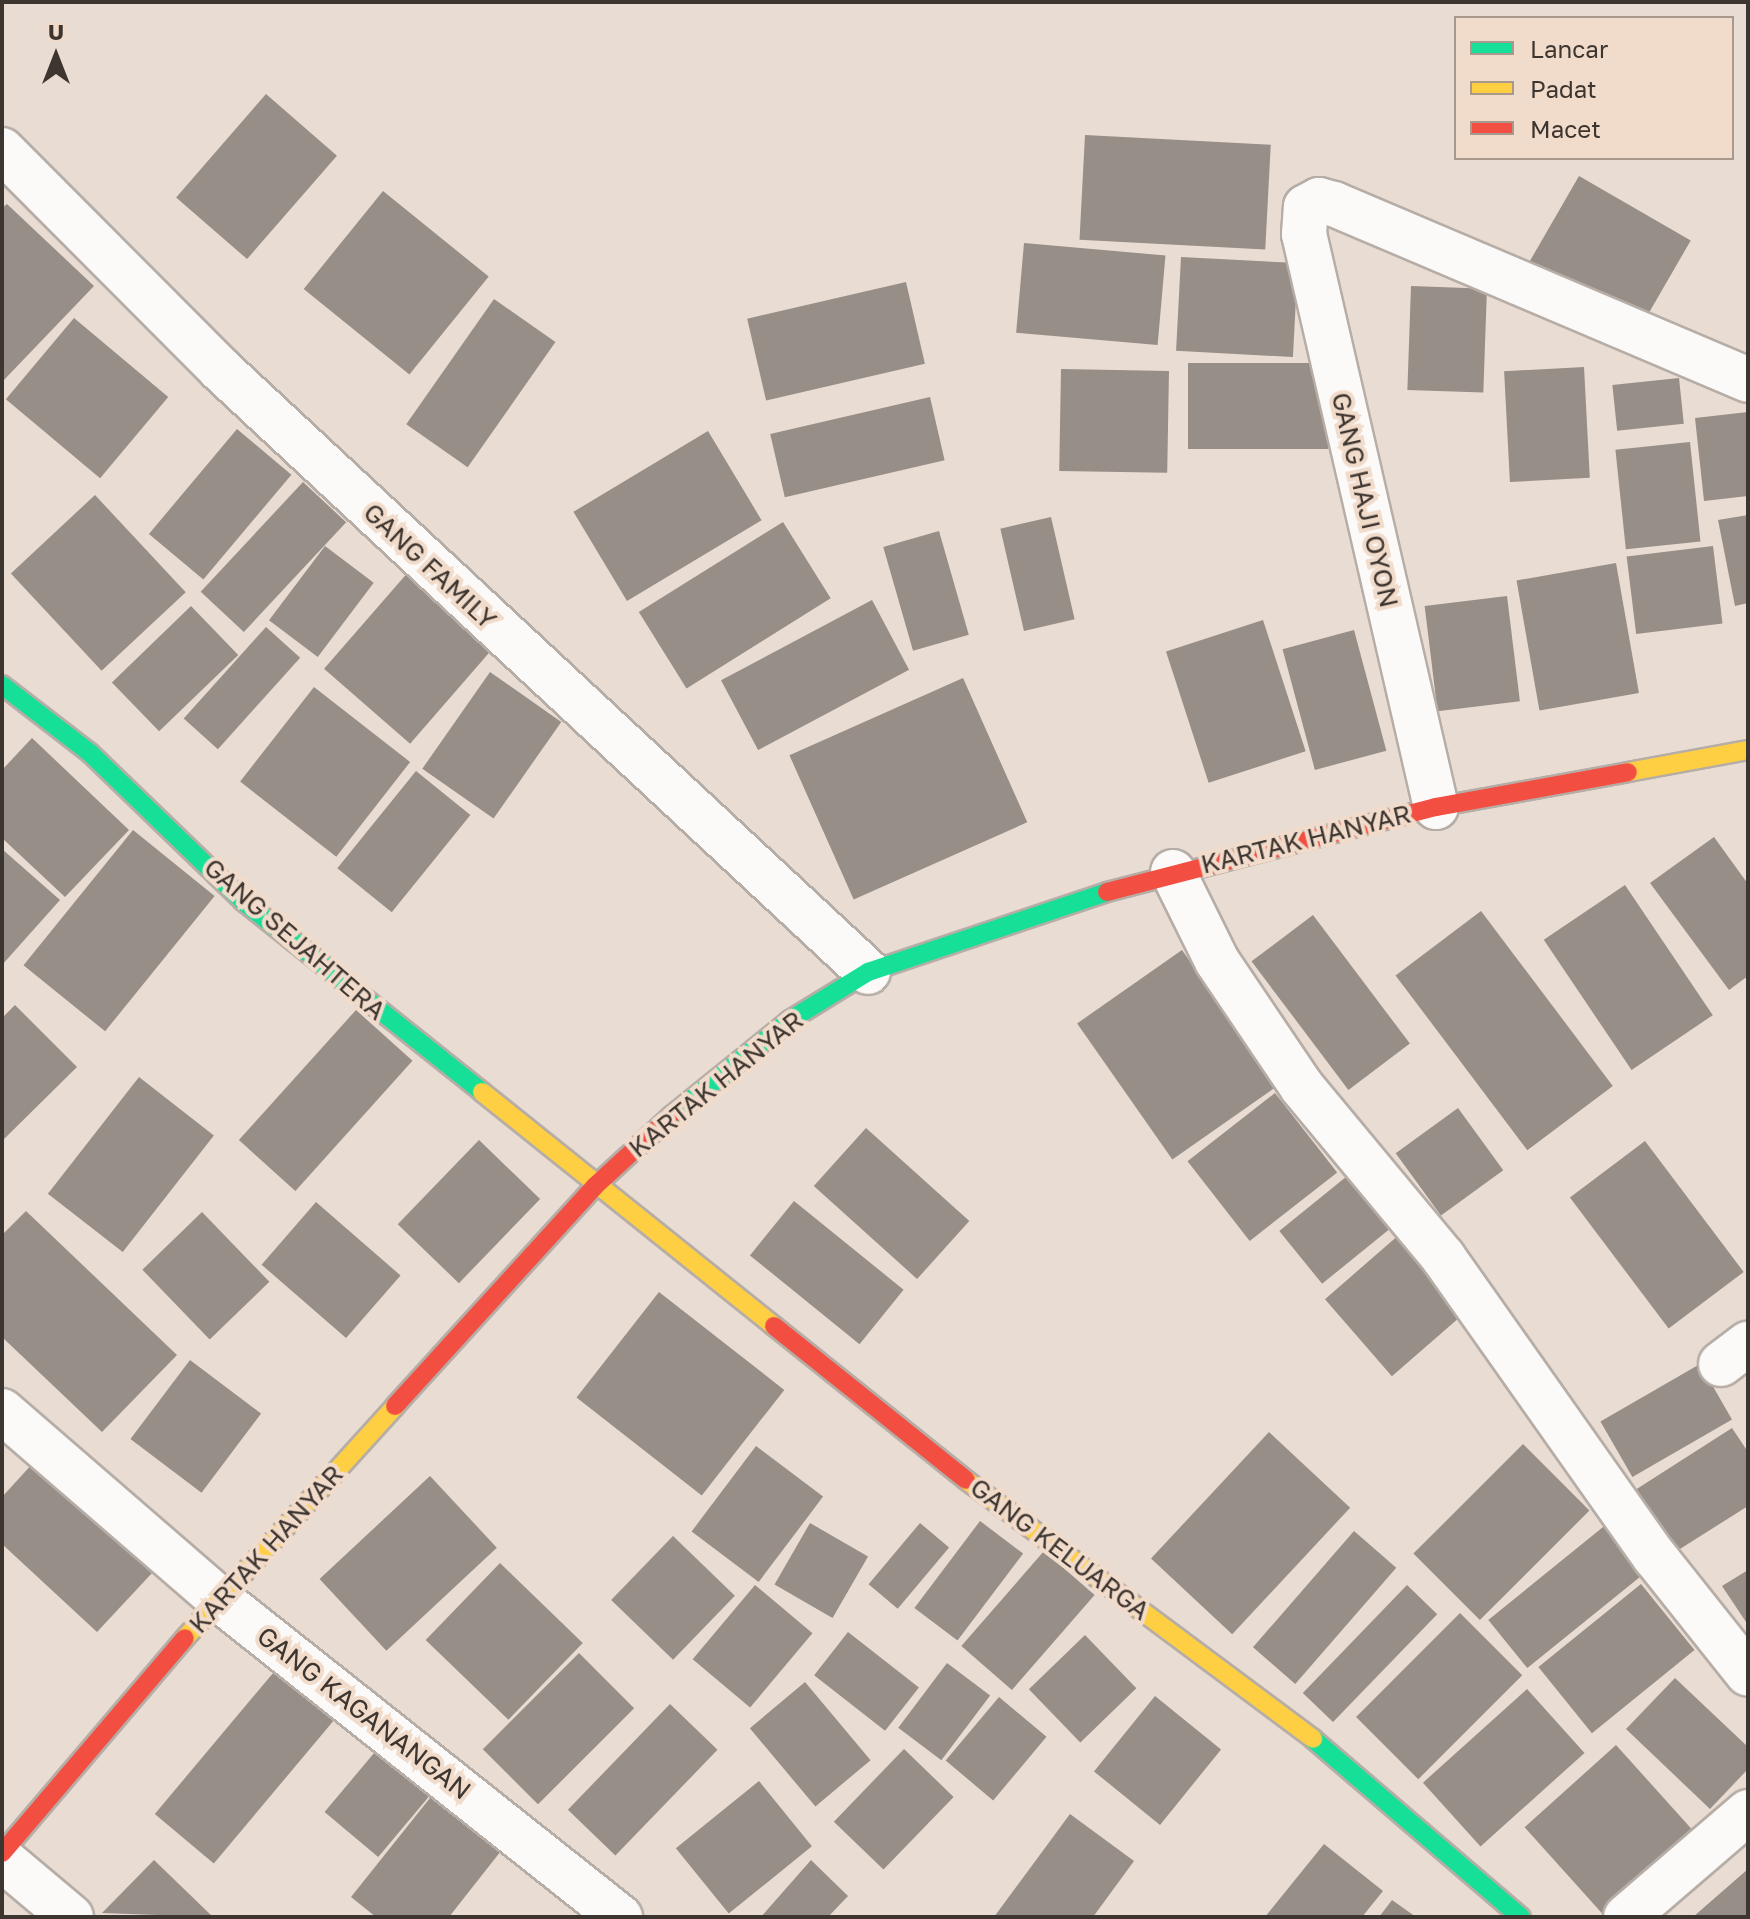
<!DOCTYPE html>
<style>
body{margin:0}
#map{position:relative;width:1750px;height:1919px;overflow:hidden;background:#e9dcd3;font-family:"Golos Text",sans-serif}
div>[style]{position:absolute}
.building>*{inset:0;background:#978e87;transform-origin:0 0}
.roads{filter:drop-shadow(2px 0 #b6ada6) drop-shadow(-2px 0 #b6ada6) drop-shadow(0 2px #b6ada6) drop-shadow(0 -2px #b6ada6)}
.street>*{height:44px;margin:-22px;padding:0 22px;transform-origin:22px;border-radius:22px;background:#fcfaf8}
.fast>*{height:18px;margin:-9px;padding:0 9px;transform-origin:9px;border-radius:9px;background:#16e098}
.slow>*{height:18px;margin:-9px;padding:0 9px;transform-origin:9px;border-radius:9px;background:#ffcf43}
.jam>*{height:18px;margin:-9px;padding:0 9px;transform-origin:9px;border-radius:9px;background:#f24e42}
span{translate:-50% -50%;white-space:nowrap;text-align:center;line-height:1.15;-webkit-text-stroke:8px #f1dbcb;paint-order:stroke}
.street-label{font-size:26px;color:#3d352f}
.frame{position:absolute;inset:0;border:4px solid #3d352f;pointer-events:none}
.legend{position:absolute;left:1454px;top:16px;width:280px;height:144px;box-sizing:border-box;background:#f1dbcb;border:2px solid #a9998d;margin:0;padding:10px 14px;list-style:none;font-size:24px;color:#3d352f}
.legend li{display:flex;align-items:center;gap:16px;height:40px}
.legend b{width:40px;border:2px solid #a9998d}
.north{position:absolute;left:16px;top:16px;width:80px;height:80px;-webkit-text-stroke:6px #f1dbcb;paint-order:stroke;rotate:0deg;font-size:22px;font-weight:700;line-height:32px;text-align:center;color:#3d352f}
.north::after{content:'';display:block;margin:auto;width:28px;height:36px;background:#3d352f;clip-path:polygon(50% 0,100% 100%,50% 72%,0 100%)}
</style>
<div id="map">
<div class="building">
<i style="left:266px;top:94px;width:94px;height:137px;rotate:41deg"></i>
<i style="left:1085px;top:135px;width:186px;height:105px;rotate:3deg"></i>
<i style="left:1579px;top:176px;width:129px;height:100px;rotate:30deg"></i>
<i style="left:383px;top:191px;width:136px;height:126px;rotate:39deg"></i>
<i style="clip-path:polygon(7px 204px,94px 286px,2px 382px,2px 208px)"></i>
<i style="left:1024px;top:243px;width:142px;height:90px;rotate:5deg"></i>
<i style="left:1181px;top:257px;width:117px;height:94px;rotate:3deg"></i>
<i style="left:906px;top:282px;width:84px;height:163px;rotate:77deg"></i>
<i style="left:1411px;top:286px;width:76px;height:104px;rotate:2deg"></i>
<i style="left:494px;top:299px;width:75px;height:153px;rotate:35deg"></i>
<i style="left:74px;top:318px;width:123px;height:106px;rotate:40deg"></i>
<i style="left:1188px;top:363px;width:140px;height:86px"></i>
<i style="left:1584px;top:367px;width:111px;height:80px;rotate:87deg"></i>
<i style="left:1061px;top:369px;width:108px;height:102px;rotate:1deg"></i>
<i style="left:1679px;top:378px;width:46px;height:67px;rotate:84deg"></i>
<i style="left:930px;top:397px;width:65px;height:164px;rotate:77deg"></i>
<i style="clip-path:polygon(1748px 412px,1748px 496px,1704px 501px,1695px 418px)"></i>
<i style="left:237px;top:429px;width:71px;height:137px;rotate:40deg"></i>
<i style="left:708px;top:431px;width:104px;height:157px;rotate:59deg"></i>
<i style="left:1690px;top:442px;width:100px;height:75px;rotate:84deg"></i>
<i style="left:303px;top:482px;width:59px;height:150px;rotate:43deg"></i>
<i style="left:95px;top:495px;width:133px;height:115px;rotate:47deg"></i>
<i style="clip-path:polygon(1748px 515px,1748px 603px,1735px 606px,1718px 520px)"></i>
<i style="left:1051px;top:517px;width:105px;height:52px;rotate:77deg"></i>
<i style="left:783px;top:522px;width:90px;height:170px;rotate:58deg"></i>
<i style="left:939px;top:531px;width:108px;height:58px;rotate:74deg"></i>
<i style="left:325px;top:546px;width:61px;height:93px;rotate:37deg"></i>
<i style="left:1713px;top:546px;width:78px;height:87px;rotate:83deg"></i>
<i style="left:1616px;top:563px;width:132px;height:101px;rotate:80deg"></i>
<i style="left:410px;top:570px;width:114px;height:131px;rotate:41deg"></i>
<i style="left:1507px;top:596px;width:106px;height:83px;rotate:83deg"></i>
<i style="left:872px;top:600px;width:79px;height:171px;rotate:62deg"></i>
<i style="left:191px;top:606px;width:68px;height:110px;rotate:46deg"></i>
<i style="left:1263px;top:620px;width:138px;height:102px;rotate:72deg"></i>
<i style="left:266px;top:627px;width:46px;height:123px;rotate:42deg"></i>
<i style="left:1354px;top:630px;width:125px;height:74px;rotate:75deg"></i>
<i style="left:490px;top:672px;width:87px;height:118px;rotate:35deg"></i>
<i style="left:963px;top:678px;width:158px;height:190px;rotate:66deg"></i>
<i style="left:314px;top:687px;width:122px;height:120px;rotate:38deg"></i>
<i style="clip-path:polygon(32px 738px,129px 830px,65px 897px,2px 838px,2px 770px)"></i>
<i style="left:416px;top:771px;width:70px;height:125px;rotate:39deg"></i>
<i style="left:133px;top:830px;width:105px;height:174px;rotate:39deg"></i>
<i style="clip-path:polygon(1714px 837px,1748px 884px,1748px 976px,1729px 990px,1650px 883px)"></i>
<i style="clip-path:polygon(2px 849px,60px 900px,2px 965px)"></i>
<i style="left:1625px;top:885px;width:157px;height:98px;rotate:56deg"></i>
<i style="left:1481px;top:911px;width:219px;height:107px;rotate:53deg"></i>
<i style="left:1313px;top:915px;width:161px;height:77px;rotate:53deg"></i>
<i style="left:1182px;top:950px;width:166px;height:128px;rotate:55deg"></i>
<i style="clip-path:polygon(15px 1005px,77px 1067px,2px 1141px,2px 1018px)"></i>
<i style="left:356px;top:1010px;width:76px;height:175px;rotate:42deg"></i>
<i style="left:139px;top:1077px;width:95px;height:148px;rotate:38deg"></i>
<i style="left:1275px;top:1093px;width:101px;height:111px;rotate:52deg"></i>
<i style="left:1458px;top:1108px;width:77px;height:77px;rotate:54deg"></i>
<i style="left:866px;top:1128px;width:139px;height:78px;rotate:42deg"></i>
<i style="left:479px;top:1140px;width:85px;height:117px;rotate:44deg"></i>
<i style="left:1645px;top:1141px;width:164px;height:94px;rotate:53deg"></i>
<i style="left:1357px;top:1168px;width:68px;height:100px;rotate:51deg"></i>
<i style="left:794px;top:1201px;width:141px;height:70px;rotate:39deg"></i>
<i style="left:316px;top:1202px;width:112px;height:83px;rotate:41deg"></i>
<i style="clip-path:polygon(26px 1211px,177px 1355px,102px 1432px,2px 1337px,2px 1235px)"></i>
<i style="left:202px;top:1212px;width:97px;height:83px;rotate:46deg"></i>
<i style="left:1408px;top:1227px;width:102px;height:110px;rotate:49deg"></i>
<i style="left:659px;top:1292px;width:159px;height:134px;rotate:38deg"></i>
<i style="left:190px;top:1360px;width:89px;height:99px;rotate:37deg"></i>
<i style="left:1700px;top:1364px;width:64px;height:115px;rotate:60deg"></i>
<i style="clip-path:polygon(1732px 1428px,1748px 1452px,1748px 1506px,1672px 1554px,1632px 1492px)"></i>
<i style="left:1269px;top:1432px;width:111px;height:173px;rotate:43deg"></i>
<i style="left:1523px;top:1444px;width:94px;height:155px;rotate:45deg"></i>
<i style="left:756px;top:1446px;width:84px;height:107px;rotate:37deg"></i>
<i style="clip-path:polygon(34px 1462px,153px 1572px,97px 1632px,2px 1544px,2px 1497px)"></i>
<i style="left:430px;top:1476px;width:98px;height:151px;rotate:47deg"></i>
<i style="left:980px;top:1521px;width:54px;height:109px;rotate:37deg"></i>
<i style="left:810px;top:1523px;width:67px;height:71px;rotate:30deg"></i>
<i style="left:920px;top:1523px;width:38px;height:80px;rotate:40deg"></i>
<i style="left:1608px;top:1523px;width:62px;height:154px;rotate:51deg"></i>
<i style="left:1354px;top:1531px;width:56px;height:154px;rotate:41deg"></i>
<i style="left:673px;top:1536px;width:86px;height:89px;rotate:44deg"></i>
<i style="left:1044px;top:1551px;width:67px;height:126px;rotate:41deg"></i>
<i style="left:500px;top:1563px;width:115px;height:107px;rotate:44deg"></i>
<i style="clip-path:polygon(1748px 1570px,1748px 1625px,1722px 1586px)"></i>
<i style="left:1641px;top:1584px;width:85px;height:132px;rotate:51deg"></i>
<i style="left:755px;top:1585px;width:75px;height:97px;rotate:40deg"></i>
<i style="left:1407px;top:1585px;width:42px;height:150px;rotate:44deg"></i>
<i style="left:1460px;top:1613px;width:88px;height:147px;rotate:45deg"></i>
<i style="left:848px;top:1632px;width:90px;height:55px;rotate:38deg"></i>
<i style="left:1085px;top:1635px;width:74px;height:78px;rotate:46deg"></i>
<i style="left:579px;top:1653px;width:78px;height:136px;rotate:45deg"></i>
<i style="left:284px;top:1660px;width:77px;height:201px;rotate:40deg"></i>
<i style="left:947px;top:1663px;width:54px;height:81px;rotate:37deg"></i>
<i style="clip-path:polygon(1675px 1678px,1748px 1747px,1748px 1769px,1710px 1809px,1626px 1729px)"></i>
<i style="left:805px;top:1682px;width:102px;height:72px;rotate:50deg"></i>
<i style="left:1527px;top:1689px;width:86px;height:140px;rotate:48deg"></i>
<i style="left:1155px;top:1696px;width:85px;height:97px;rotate:39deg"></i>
<i style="left:999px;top:1697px;width:62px;height:83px;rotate:40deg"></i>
<i style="left:670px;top:1704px;width:66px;height:147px;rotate:44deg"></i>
<i style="left:385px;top:1740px;width:70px;height:94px;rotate:40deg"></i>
<i style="left:1616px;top:1745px;width:118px;height:123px;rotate:48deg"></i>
<i style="left:904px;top:1749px;width:69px;height:101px;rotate:44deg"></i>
<i style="left:759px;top:1781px;width:84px;height:107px;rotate:51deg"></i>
<i style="clip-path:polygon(438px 1788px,508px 1842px,449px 1917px,376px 1917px,351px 1897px)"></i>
<i style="clip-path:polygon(1070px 1814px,1134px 1861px,1093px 1917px,994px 1917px)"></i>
<i style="clip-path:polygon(1324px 1844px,1383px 1891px,1362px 1917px,1265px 1917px)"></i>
<i style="clip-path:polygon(154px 1860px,213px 1917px,102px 1913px)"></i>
<i style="clip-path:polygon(811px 1860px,848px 1896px,828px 1917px,761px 1917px)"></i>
<i style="clip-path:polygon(1748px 1869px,1748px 1917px,1693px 1917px)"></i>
<i style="clip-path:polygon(1392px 1900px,1416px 1917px,1379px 1917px)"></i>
</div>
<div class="roads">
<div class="street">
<i style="left:2px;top:150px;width:309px;rotate:45.1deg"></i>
<i style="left:220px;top:369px;width:885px;rotate:42.94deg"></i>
<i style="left:1436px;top:807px;width:588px;rotate:-102.97deg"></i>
<i style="left:1304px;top:234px;width:27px;rotate:-86deg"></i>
<i style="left:1306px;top:207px;width:15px;rotate:-28deg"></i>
<i style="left:1319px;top:200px;width:16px;rotate:15deg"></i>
<i style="left:1334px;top:204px;width:450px;rotate:23deg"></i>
<i style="left:1173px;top:872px;width:99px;rotate:63.7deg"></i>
<i style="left:1217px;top:961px;width:152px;rotate:56deg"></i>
<i style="left:1302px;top:1087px;width:221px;rotate:50.3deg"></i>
<i style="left:1443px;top:1257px;width:367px;rotate:54.8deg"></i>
<i style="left:1655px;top:1557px;width:149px;rotate:51.5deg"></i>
<i style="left:1721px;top:1364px;width:34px;rotate:-37deg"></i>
<i style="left:2px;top:1411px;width:287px;rotate:40.9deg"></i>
<i style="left:219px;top:1599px;width:512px;rotate:38.42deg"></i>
<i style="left:2px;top:1859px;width:90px;rotate:40deg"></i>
<i style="left:1626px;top:1917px;width:161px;rotate:-40.7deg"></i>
</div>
<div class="fast">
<i style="left:2px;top:685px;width:111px;rotate:37.7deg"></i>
<i style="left:90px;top:753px;width:213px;rotate:44deg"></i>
<i style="left:243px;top:901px;width:306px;rotate:38.6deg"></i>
<i style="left:671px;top:1116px;width:153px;rotate:-38.9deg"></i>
<i style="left:790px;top:1020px;width:92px;rotate:-31.6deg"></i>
<i style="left:868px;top:972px;width:252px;rotate:-18.5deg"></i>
<i style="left:1313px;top:1739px;width:274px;rotate:40.6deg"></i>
</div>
<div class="slow">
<i style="left:1628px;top:772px;width:122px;rotate:-10.4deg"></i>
<i style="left:482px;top:1092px;width:374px;rotate:38.7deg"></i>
<i style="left:966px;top:1480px;width:433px;rotate:36.7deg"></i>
<i style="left:185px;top:1638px;width:313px;rotate:-47.8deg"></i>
</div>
<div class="jam">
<i style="left:1107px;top:892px;width:340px;rotate:-14.5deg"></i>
<i style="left:1436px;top:807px;width:195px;rotate:-10.3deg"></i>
<i style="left:774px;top:1326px;width:246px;rotate:38.7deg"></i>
<i style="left:395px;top:1406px;width:297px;rotate:-47.7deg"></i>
<i style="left:595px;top:1186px;width:103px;rotate:-42.6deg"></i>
<i style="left:2px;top:1853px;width:282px;rotate:-49.6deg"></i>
</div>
</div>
<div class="street-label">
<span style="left:1365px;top:500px;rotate:77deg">GANG HAJI OYON</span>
<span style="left:430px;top:566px;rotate:43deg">GANG FAMILY</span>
<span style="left:1306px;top:839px;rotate:-14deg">KARTAK HANYAR</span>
<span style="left:295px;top:939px;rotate:41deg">GANG SEJAHTERA</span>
<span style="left:716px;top:1084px;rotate:-39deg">KARTAK HANYAR</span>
<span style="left:266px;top:1549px;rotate:-48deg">KARTAK HANYAR</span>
<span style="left:1060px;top:1549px;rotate:37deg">GANG KELUARGA</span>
<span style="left:364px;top:1713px;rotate:38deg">GANG KAGANANGAN</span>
</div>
<div class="frame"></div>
<ul class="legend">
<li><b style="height:10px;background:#16e098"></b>Lancar</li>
<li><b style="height:10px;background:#ffcf43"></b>Padat</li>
<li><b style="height:10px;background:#f24e42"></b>Macet</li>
</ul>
<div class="north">U</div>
</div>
